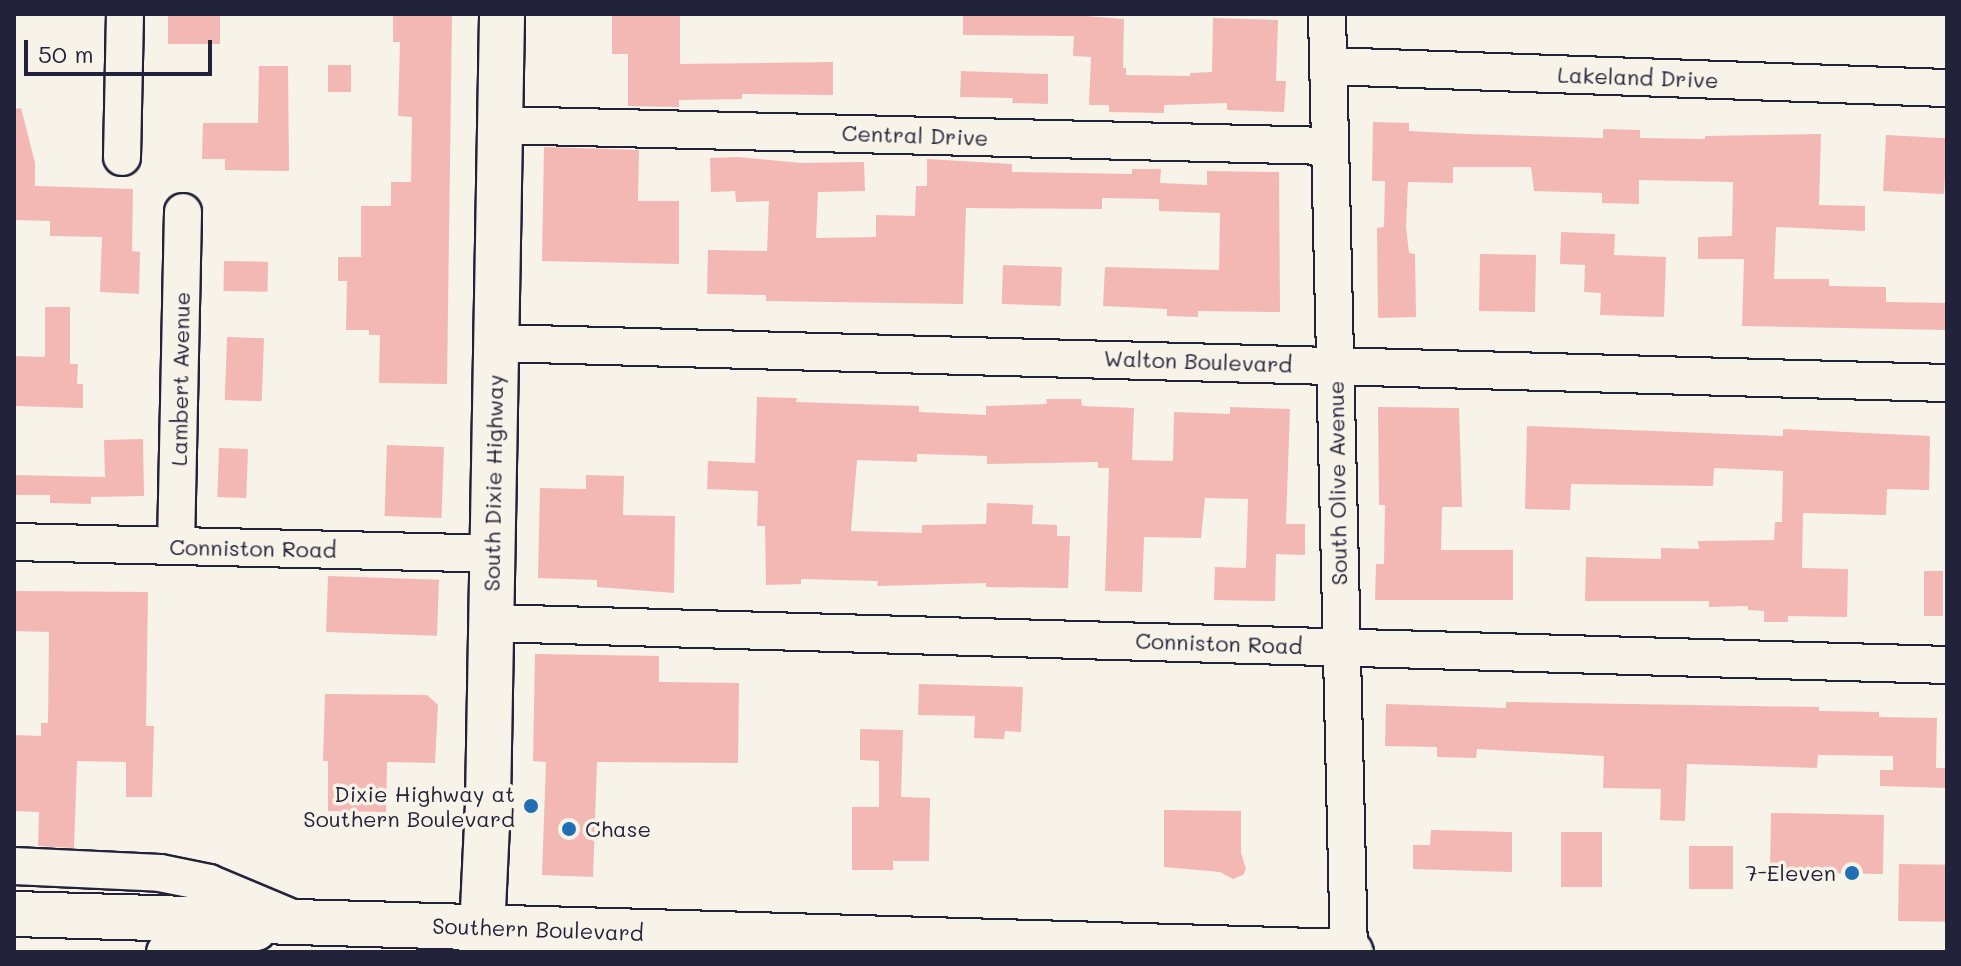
<!DOCTYPE html>
<style>
body{margin:0}
#map{position:relative;width:1961px;height:966px;overflow:hidden;background:#f7f3e8;font-family:Mali,sans-serif}
div>[style]{position:absolute}
.building>*{inset:0;background:#f3b7b4;transform-origin:0 0}
.roads{filter:drop-shadow(2px 0 #22223b) drop-shadow(-2px 0 #22223b) drop-shadow(0 2px #22223b) drop-shadow(0 -2px #22223b)}
.minor>*{height:36px;margin:-18px;padding:0 18px;transform-origin:18px;border-radius:18px;background:#f7f3e8}
.major>*{height:44px;margin:-22px;padding:0 22px;transform-origin:22px;border-radius:22px;background:#f7f3e8}
.dots>*{width:22px;height:22px;translate:-50% -50%;box-sizing:border-box;border:4px solid #f7f3e8;border-radius:50%}
span{translate:-50% -50%;white-space:nowrap;text-align:center;line-height:1.15;-webkit-text-stroke:7px #f7f3e8;paint-order:stroke}
.street-label{font-size:22px;color:#22223b}
.poi-label{font-size:22px;color:#22223b}
.right{translate:-100% -50%;text-align:right}
.left{translate:0 -50%;text-align:left}
.frame{position:absolute;inset:0;border:16px solid #22223b;pointer-events:none}
.scale{position:absolute;left:24px;top:40px;width:188px;height:36px;box-sizing:border-box;border:4px solid #22223b;border-top:0;padding-left:10px;font-size:24px;line-height:28px;white-space:nowrap;color:#22223b;-webkit-text-stroke:6px #f7f3e8;paint-order:stroke}
</style>
<div id="map">
<div class="building">
<i style="left:168px;top:14px;width:52px;height:30px"></i>
<i style="clip-path:polygon(393px 14px,452px 14px,447px 384px,379px 383px,380px 335px,369px 335px,369px 330px,346px 330px,347px 281px,338px 281px,338px 257px,361px 257px,361px 206px,391px 206px,391px 182px,411px 182px,412px 117px,398px 116px,400px 42px,393px 42px)"></i>
<i style="clip-path:polygon(612px 14px,680px 14px,680px 64px,833px 62px,833px 95px,742px 94px,742px 99px,679px 100px,679px 107px,628px 106px,628px 54px,612px 54px)"></i>
<i style="clip-path:polygon(963px 14px,1061px 14px,1124px 19px,1123px 68px,1126px 68px,1126px 75px,1190px 76px,1190px 73px,1212px 72px,1213px 18px,1278px 20px,1276px 81px,1286px 81px,1284px 112px,1227px 110px,1227px 103px,1164px 105px,1164px 113px,1109px 112px,1109px 105px,1089px 105px,1091px 57px,1073px 56px,1074px 36px,963px 35px)"></i>
<i style="left:328px;top:65px;width:23px;height:27px"></i>
<i style="clip-path:polygon(259px 66px,288px 66px,289px 171px,225px 170px,225px 159px,202px 159px,203px 123px,258px 123px)"></i>
<i style="clip-path:polygon(961px 71px,1048px 74px,1048px 104px,1012px 103px,1013px 98px,960px 97px)"></i>
<i style="clip-path:polygon(21px 108px,35px 163px,35px 186px,133px 189px,132px 251px,140px 252px,139px 294px,100px 292px,102px 237px,50px 236px,50px 221px,14px 220px,14px 109px)"></i>
<i style="clip-path:polygon(1373px 122px,1409px 123px,1409px 131px,1467px 134px,1603px 138px,1603px 129px,1640px 130px,1640px 138px,1705px 139px,1705px 136px,1821px 134px,1819px 205px,1865px 206px,1865px 231px,1776px 227px,1774px 279px,1829px 279px,1829px 286px,1886px 287px,1886px 302px,1947px 303px,1947px 330px,1742px 326px,1744px 259px,1698px 259px,1698px 237px,1732px 236px,1733px 182px,1639px 180px,1639px 204px,1602px 203px,1602px 193px,1534px 191px,1531px 167px,1453px 167px,1453px 183px,1408px 182px,1406px 227px,1409px 253px,1415px 254px,1416px 317px,1378px 318px,1377px 228px,1384px 227px,1385px 181px,1372px 181px)"></i>
<i style="left:1886px;top:135px;width:61px;height:56px;rotate:3deg"></i>
<i style="clip-path:polygon(544px 147px,639px 150px,638px 201px,679px 201px,679px 264px,542px 261px)"></i>
<i style="clip-path:polygon(738px 157px,801px 163px,864px 162px,865px 191px,818px 192px,816px 238px,876px 237px,876px 215px,915px 216px,916px 186px,927px 186px,927px 159px,1012px 164px,1012px 172px,1132px 174px,1132px 169px,1161px 169px,1160px 183px,1207px 185px,1207px 171px,1279px 172px,1280px 312px,1198px 311px,1198px 317px,1167px 316px,1167px 309px,1103px 306px,1105px 267px,1219px 270px,1220px 213px,1159px 211px,1159px 199px,1102px 198px,1102px 209px,966px 208px,963px 304px,766px 301px,766px 295px,707px 294px,708px 250px,767px 251px,769px 201px,736px 202px,735px 191px,711px 192px,710px 158px)"></i>
<i style="clip-path:polygon(1561px 232px,1615px 234px,1614px 255px,1666px 257px,1664px 317px,1600px 315px,1601px 293px,1584px 292px,1585px 265px,1560px 264px)"></i>
<i style="left:1480px;top:254px;width:56px;height:57px;rotate:1deg"></i>
<i style="left:224px;top:261px;width:44px;height:30px;rotate:1deg"></i>
<i style="left:1003px;top:265px;width:59px;height:39px;rotate:2deg"></i>
<i style="clip-path:polygon(45px 307px,70px 307px,70px 364px,78px 364px,77px 384px,83px 384px,83px 408px,14px 406px,14px 356px,45px 357px)"></i>
<i style="left:227px;top:337px;width:37px;height:63px;rotate:2deg"></i>
<i style="clip-path:polygon(757px 397px,797px 398px,796px 402px,919px 406px,919px 412px,986px 415px,986px 406px,1047px 404px,1046px 399px,1081px 399px,1082px 406px,1134px 408px,1132px 460px,1173px 461px,1174px 412px,1230px 414px,1230px 407px,1290px 409px,1286px 524px,1305px 524px,1305px 555px,1276px 554px,1275px 601px,1214px 600px,1215px 567px,1246px 568px,1248px 499px,1205px 498px,1201px 538px,1144px 537px,1142px 592px,1105px 591px,1109px 468px,1098px 468px,1098px 462px,987px 464px,987px 456px,917px 454px,917px 462px,857px 460px,851px 531px,922px 533px,922px 525px,986px 524px,987px 503px,1033px 505px,1032px 524px,1057px 525px,1057px 536px,1070px 536px,1068px 588px,986px 587px,986px 583px,877px 586px,878px 581px,801px 579px,801px 584px,766px 585px,765px 526px,757px 526px,758px 491px,707px 489px,708px 461px,755px 463px)"></i>
<i style="clip-path:polygon(1378px 407px,1459px 408px,1462px 507px,1442px 507px,1441px 550px,1513px 550px,1513px 600px,1375px 600px,1376px 564px,1384px 564px,1385px 505px,1379px 505px)"></i>
<i style="clip-path:polygon(1527px 426px,1783px 436px,1783px 429px,1930px 436px,1929px 490px,1887px 489px,1886px 515px,1803px 513px,1802px 568px,1848px 569px,1847px 617px,1788px 616px,1788px 622px,1764px 622px,1764px 611px,1748px 610px,1748px 606px,1709px 607px,1709px 601px,1585px 601px,1586px 557px,1661px 559px,1661px 548px,1699px 549px,1698px 541px,1774px 540px,1775px 522px,1782px 522px,1783px 471px,1714px 468px,1713px 486px,1571px 484px,1570px 510px,1525px 509px)"></i>
<i style="clip-path:polygon(143px 439px,144px 496px,91px 497px,91px 504px,50px 503px,50px 495px,14px 495px,14px 475px,105px 477px,104px 440px)"></i>
<i style="left:387px;top:445px;width:57px;height:71px;rotate:2deg"></i>
<i style="left:219px;top:448px;width:29px;height:49px;rotate:2deg"></i>
<i style="clip-path:polygon(586px 475px,624px 476px,623px 515px,675px 516px,674px 593px,597px 587px,597px 580px,538px 578px,540px 488px,586px 489px)"></i>
<i style="left:1924px;top:571px;width:19px;height:45px"></i>
<i style="left:328px;top:576px;width:111px;height:56px;rotate:2deg"></i>
<i style="clip-path:polygon(14px 591px,148px 592px,146px 726px,154px 726px,152px 797px,126px 797px,126px 762px,77px 761px,74px 848px,38px 846px,39px 812px,14px 811px,14px 735px,41px 736px,41px 723px,48px 723px,49px 632px,14px 631px)"></i>
<i style="clip-path:polygon(535px 654px,659px 656px,659px 682px,739px 683px,738px 763px,597px 762px,593px 877px,542px 875px,546px 762px,533px 761px)"></i>
<i style="clip-path:polygon(919px 684px,1023px 687px,1021px 732px,1005px 731px,1004px 739px,974px 738px,975px 716px,918px 715px)"></i>
<i style="clip-path:polygon(325px 694px,427px 695px,438px 705px,435px 763px,387px 762px,386px 812px,328px 811px,328px 761px,323px 761px)"></i>
<i style="clip-path:polygon(1506px 702px,1819px 707px,1819px 711px,1879px 712px,1879px 717px,1937px 718px,1936px 768px,1947px 768px,1947px 788px,1880px 786px,1880px 770px,1893px 770px,1893px 756px,1818px 755px,1817px 768px,1687px 764px,1685px 821px,1660px 820px,1661px 789px,1603px 788px,1604px 756px,1477px 749px,1476px 758px,1437px 757px,1437px 747px,1385px 746px,1386px 704px,1506px 708px)"></i>
<i style="clip-path:polygon(860px 729px,903px 730px,901px 797px,930px 798px,929px 861px,893px 861px,893px 870px,852px 870px,852px 807px,879px 807px,879px 761px,860px 760px)"></i>
<i style="clip-path:polygon(1164px 810px,1241px 811px,1241px 853px,1246px 869px,1243px 875px,1233px 879px,1220px 872px,1164px 867px)"></i>
<i style="left:1771px;top:813px;width:113px;height:59px;rotate:1deg"></i>
<i style="clip-path:polygon(1431px 830px,1512px 832px,1512px 872px,1413px 869px,1413px 845px,1430px 845px)"></i>
<i style="left:1561px;top:832px;width:41px;height:55px"></i>
<i style="left:1689px;top:846px;width:44px;height:43px"></i>
<i style="left:1899px;top:864px;width:48px;height:57px;rotate:1deg"></i>
</div>
<div class="roads">
<div class="minor">
<i style="left:1327px;top:14px;width:938px;rotate:88.66deg"></i>
<i style="left:1328px;top:66px;width:619px;rotate:2.04deg"></i>
<i style="left:499px;top:125px;width:831px;rotate:1.45deg"></i>
<i style="left:122px;top:157px;width:143px;rotate:-88.8deg"></i>
<i style="left:496px;top:343px;width:1452px;rotate:1.58deg"></i>
<i style="left:14px;top:542px;width:477px;rotate:1.4deg"></i>
<i style="left:176px;top:546px;width:334px;rotate:-88.8deg"></i>
<i style="left:490px;top:623px;width:1458px;rotate:1.65deg"></i>
<i style="left:14px;top:866px;width:146px;rotate:2.7deg"></i>
<i style="left:160px;top:873px;width:50px;rotate:11.5deg"></i>
<i style="left:209px;top:883px;width:88px;rotate:22.8deg"></i>
<i style="left:165px;top:952px;width:94px;rotate:-12.3deg"></i>
</div>
<div class="major">
<i style="left:14px;top:914px;width:1337px;rotate:1.63deg"></i>
<i style="left:481px;top:952px;width:149px;rotate:-87.3deg"></i>
<i style="left:488px;top:803px;width:789px;rotate:-88.98deg"></i>
</div>
</div>
<div class="dots">
<i style="left:531px;top:806px;background:#1f6fb2"></i>
<i style="left:569px;top:829px;background:#1f6fb2"></i>
<i style="left:1852px;top:873px;background:#1f6fb2"></i>
</div>
<div class="street-label">
<span style="left:1638px;top:77px;rotate:2deg">Lakeland Drive</span>
<span style="left:915px;top:135px;rotate:2deg">Central Drive</span>
<span style="left:1198px;top:361px;rotate:2deg">Walton Boulevard</span>
<span style="left:180px;top:379px;rotate:-89deg">Lambert Avenue</span>
<span style="left:493px;top:483px;rotate:-89deg">South Dixie Highway</span>
<span style="left:1337px;top:483px;rotate:-91deg">South Olive Avenue</span>
<span style="left:253px;top:548px;rotate:1deg">Conniston Road</span>
<span style="left:1219px;top:643px;rotate:2deg">Conniston Road</span>
<span style="left:538px;top:929px;rotate:2deg">Southern Boulevard</span>
</div>
<div class="poi-label">
<span class="right" style="left:515px;top:806px">Dixie Highway at<br>Southern Boulevard</span>
<span class="left" style="left:585px;top:829px">Chase</span>
<span class="right" style="left:1836px;top:873px">7-Eleven</span>
</div>
<div class="frame"></div>
<div class="scale">50 m</div>
</div>
